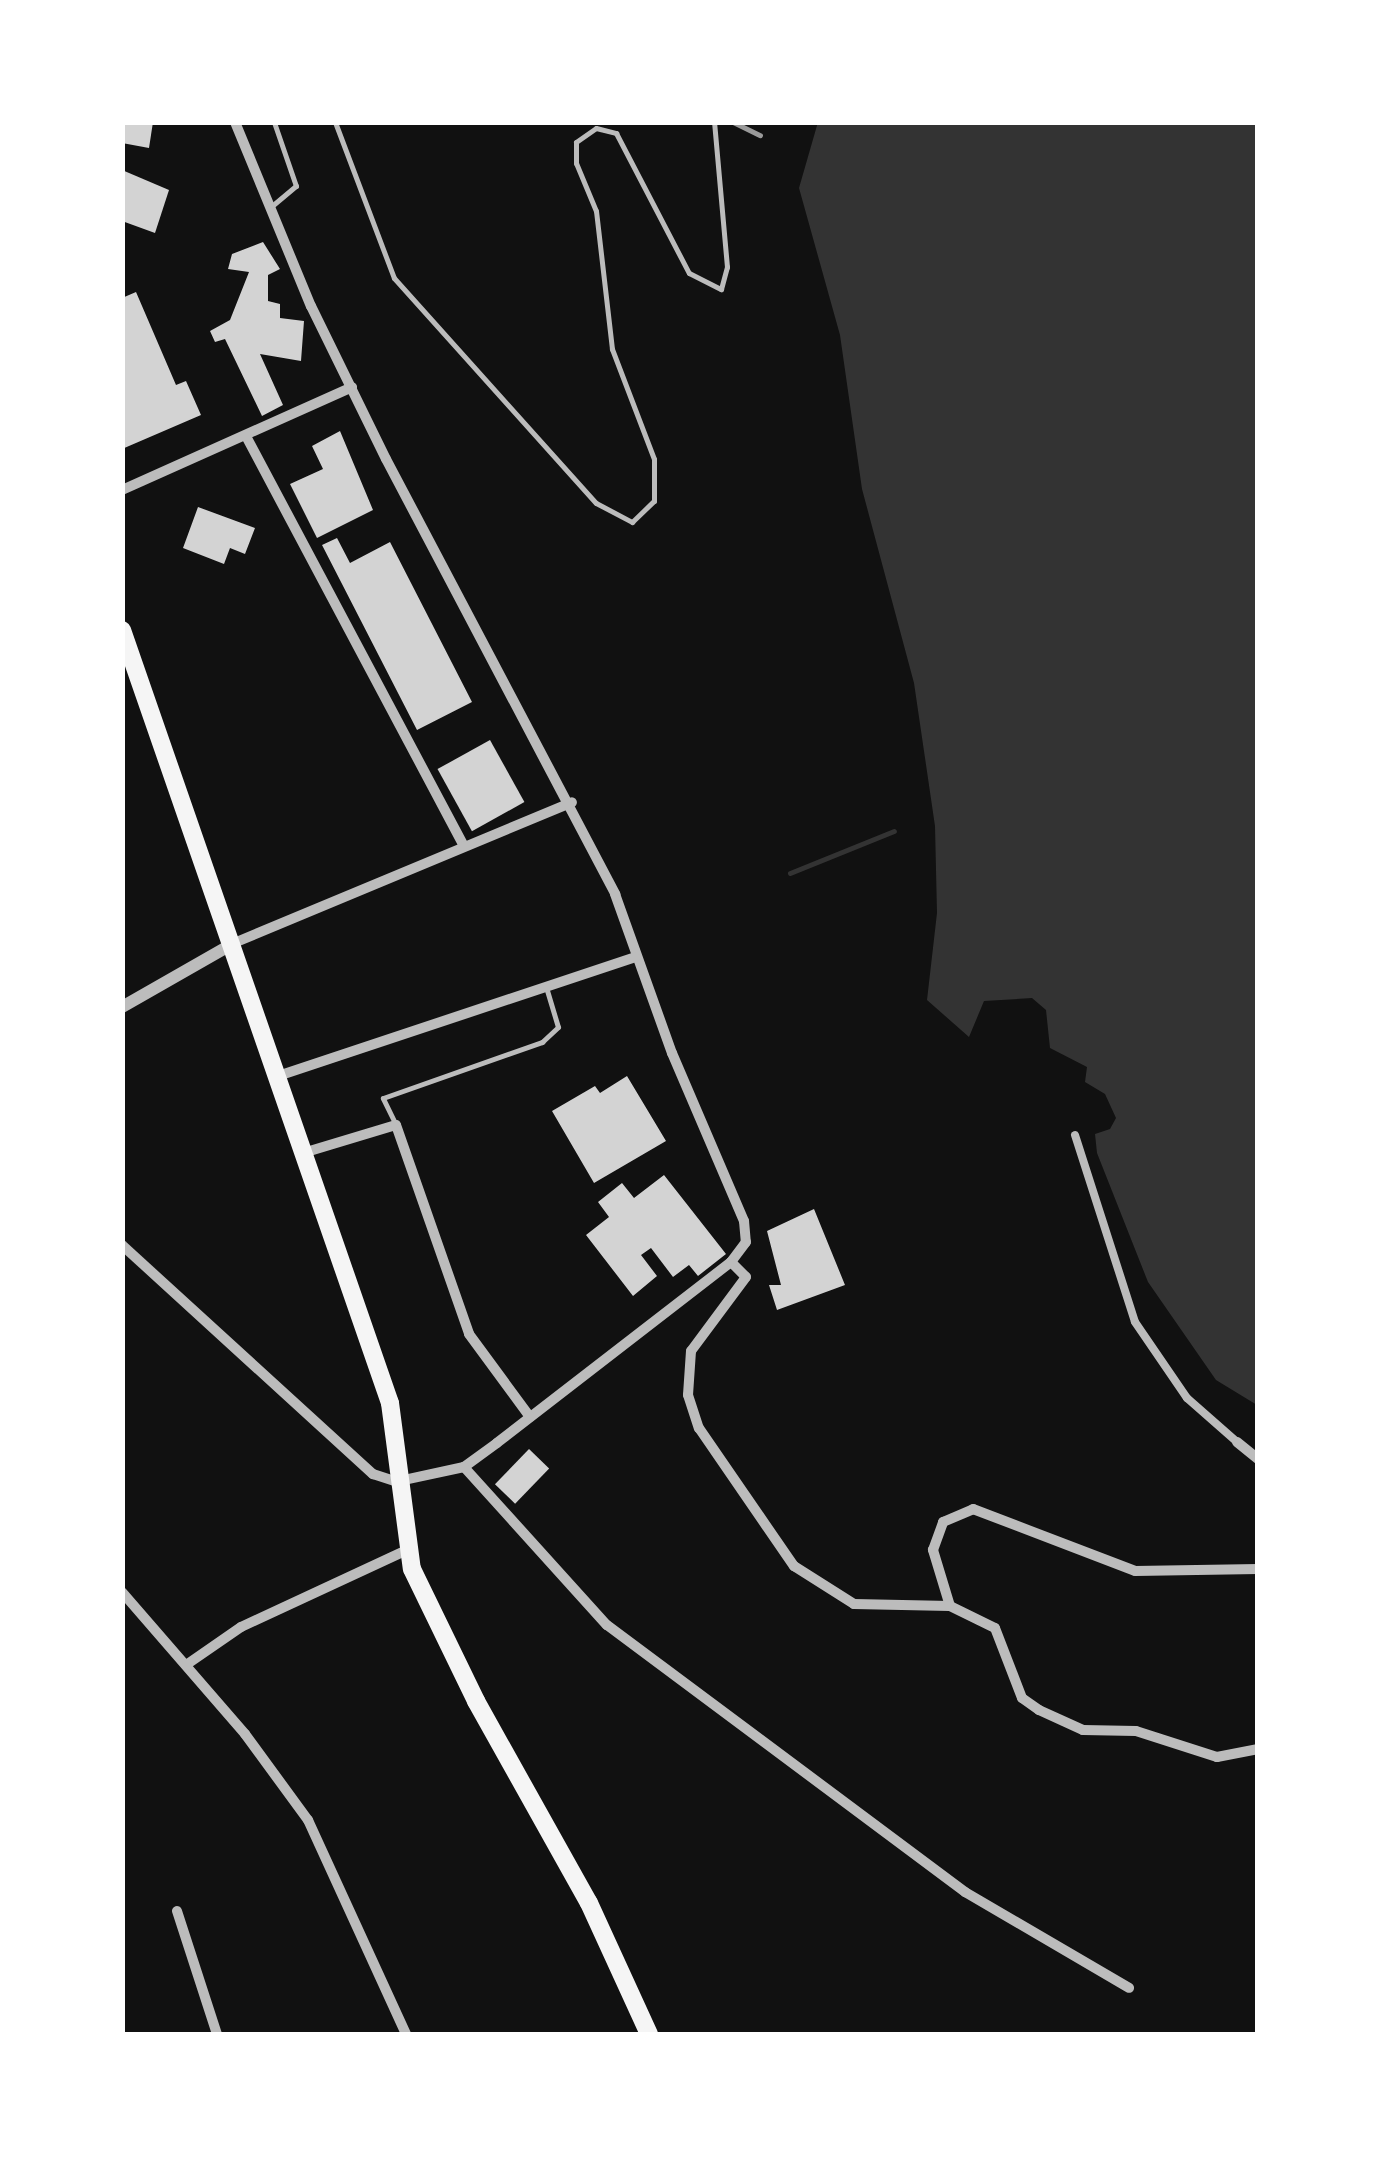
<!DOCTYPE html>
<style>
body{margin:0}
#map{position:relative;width:1380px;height:2157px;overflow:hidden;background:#111;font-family:"Asap Condensed",sans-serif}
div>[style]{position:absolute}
.water>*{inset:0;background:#333}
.stream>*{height:5px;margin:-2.5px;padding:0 2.5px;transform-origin:2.5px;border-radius:2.5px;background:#333}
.building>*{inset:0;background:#d3d3d3;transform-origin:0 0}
.service>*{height:5px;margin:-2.5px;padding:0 2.5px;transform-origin:2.5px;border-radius:2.5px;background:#bcbcbc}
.pedestrian>*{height:8px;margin:-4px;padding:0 4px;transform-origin:4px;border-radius:4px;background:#bcbcbc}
.minor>*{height:10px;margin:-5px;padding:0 5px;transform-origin:5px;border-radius:5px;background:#bcbcbc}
.tertiary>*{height:12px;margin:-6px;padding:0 6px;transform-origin:6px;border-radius:6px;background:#bcbcbc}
.primary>*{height:18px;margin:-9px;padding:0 9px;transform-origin:9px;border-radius:9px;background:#f5f5f5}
.rail>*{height:5px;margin:-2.5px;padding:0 2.5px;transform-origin:2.5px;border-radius:2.5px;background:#9a9a9a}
span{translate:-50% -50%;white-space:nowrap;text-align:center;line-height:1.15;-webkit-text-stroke:10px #fff;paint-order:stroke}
.frame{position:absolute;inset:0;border:125px solid #fff;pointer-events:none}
</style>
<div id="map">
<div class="water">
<i style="clip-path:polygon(818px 122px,1257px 123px,1257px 1405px,1216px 1380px,1148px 1282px,1097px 1153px,1095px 1134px,1110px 1129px,1116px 1118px,1105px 1094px,1085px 1082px,1087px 1067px,1050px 1048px,1046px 1010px,1032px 998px,984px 1001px,969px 1037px,927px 1000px,937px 913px,935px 826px,914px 683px,862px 489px,840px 335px,799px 188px)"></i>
</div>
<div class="stream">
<i style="left:790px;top:873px;width:112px;rotate:-22deg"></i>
</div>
<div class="building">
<i style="clip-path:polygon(122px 122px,153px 122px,149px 148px,122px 143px)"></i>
<i style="clip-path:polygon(122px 170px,169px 190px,155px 233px,122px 221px)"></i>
<i style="clip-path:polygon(263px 242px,280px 269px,268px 275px,268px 301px,280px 304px,280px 318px,304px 321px,301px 361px,260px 354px,283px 405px,262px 416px,225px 339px,215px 342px,210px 331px,230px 320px,249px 272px,228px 269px,232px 254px)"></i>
<i style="clip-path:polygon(136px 292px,176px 385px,186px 381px,201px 415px,122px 449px,122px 298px)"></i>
<i style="clip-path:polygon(340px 431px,373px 510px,317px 538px,290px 484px,323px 469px,312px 446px)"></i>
<i style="clip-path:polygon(198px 507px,255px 528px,245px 554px,230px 548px,224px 564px,183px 548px)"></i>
<i style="clip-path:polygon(337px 538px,350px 563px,390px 542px,472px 702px,417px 730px,322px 545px)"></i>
<i style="left:490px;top:740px;width:71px;height:60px;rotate:61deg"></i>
<i style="clip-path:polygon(627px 1076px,666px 1141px,594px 1183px,552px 1111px,595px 1086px,600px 1093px)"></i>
<i style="clip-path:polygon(664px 1175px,726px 1254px,698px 1276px,689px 1265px,673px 1277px,651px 1248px,641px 1255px,657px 1276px,633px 1296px,586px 1235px,609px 1217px,598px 1202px,622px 1183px,634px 1198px)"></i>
<i style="clip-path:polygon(814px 1209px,845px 1285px,777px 1310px,769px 1285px,781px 1285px,767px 1231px)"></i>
<i style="left:529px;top:1449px;width:28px;height:49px;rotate:44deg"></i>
</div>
<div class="service">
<i style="left:335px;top:122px;width:167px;rotate:69.3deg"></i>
<i style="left:394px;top:278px;width:302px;rotate:48.1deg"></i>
<i style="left:596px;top:503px;width:41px;rotate:27.8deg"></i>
<i style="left:632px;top:522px;width:30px;rotate:-44deg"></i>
<i style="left:654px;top:501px;width:42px;rotate:-90deg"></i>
<i style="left:654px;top:459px;width:118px;rotate:-110.9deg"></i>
<i style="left:612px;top:349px;width:139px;rotate:-96.6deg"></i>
<i style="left:596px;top:211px;width:52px;rotate:-112.6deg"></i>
<i style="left:576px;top:163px;width:21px;rotate:-90deg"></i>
<i style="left:576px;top:142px;width:24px;rotate:-35deg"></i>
<i style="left:596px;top:128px;width:21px;rotate:14deg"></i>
<i style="left:616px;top:133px;width:158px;rotate:62.5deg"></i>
<i style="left:689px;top:273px;width:36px;rotate:27deg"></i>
<i style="left:721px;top:289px;width:23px;rotate:-75deg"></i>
<i style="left:727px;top:267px;width:146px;rotate:-95.1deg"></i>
<i style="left:273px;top:205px;width:30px;rotate:-40deg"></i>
<i style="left:296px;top:186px;width:68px;rotate:-109deg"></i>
<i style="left:396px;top:1125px;width:30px;rotate:-116deg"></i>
<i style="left:383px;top:1098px;width:169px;rotate:-19.4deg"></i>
<i style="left:542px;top:1042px;width:22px;rotate:-43deg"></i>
<i style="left:558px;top:1027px;width:42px;rotate:-106.7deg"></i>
</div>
<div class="pedestrian">
<i style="left:1075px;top:1135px;width:196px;rotate:72.2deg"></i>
<i style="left:1135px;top:1322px;width:92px;rotate:55.6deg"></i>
<i style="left:1187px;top:1398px;width:67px;rotate:41.3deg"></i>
</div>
<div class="minor">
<i style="left:235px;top:122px;width:199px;rotate:67.6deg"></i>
<i style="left:311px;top:306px;width:170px;rotate:63.9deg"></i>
<i style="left:386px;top:459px;width:492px;rotate:62.2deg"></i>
<i style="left:615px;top:894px;width:169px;rotate:70.3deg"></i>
<i style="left:672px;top:1053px;width:183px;rotate:66.8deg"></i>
<i style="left:744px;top:1221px;width:21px;rotate:85deg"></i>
<i style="left:746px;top:1242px;width:25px;rotate:127deg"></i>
<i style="left:731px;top:1262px;width:296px;rotate:142.3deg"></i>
<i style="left:497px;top:1443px;width:41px;rotate:144deg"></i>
<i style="left:464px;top:1467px;width:61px;rotate:167.8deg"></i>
<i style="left:247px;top:438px;width:461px;rotate:62deg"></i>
<i style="left:122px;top:490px;width:252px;rotate:-24.1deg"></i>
<i style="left:234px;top:943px;width:366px;rotate:-22.6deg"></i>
<i style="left:281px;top:1075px;width:373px;rotate:-18.4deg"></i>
<i style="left:303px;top:1153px;width:97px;rotate:-16.8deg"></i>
<i style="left:396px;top:1125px;width:221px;rotate:70.7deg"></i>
<i style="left:469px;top:1334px;width:103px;rotate:53.7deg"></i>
<i style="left:122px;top:1245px;width:340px;rotate:42.4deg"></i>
<i style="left:373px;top:1474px;width:33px;rotate:18deg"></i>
<i style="left:731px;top:1262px;width:21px;rotate:45deg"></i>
<i style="left:746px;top:1277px;width:92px;rotate:126.6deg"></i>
<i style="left:691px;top:1351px;width:44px;rotate:93.9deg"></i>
<i style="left:688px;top:1395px;width:35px;rotate:72deg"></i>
<i style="left:699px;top:1428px;width:168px;rotate:55.5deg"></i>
<i style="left:794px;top:1566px;width:71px;rotate:32.3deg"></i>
<i style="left:854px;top:1604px;width:96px;rotate:1.2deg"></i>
<i style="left:950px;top:1606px;width:59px;rotate:-106.9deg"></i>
<i style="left:933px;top:1550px;width:30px;rotate:-70deg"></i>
<i style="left:943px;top:1522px;width:33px;rotate:-23deg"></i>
<i style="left:973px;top:1509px;width:173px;rotate:20.9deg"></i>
<i style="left:1135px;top:1571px;width:123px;rotate:-0.9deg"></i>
<i style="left:1237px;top:1442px;width:27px;rotate:39deg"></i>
<i style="left:464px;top:1467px;width:213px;rotate:47.9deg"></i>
<i style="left:607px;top:1625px;width:447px;rotate:36.7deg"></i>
<i style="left:965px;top:1892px;width:190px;rotate:30.3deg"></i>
<i style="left:122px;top:1592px;width:188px;rotate:49.1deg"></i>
<i style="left:245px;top:1734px;width:107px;rotate:53.8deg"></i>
<i style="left:308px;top:1820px;width:235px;rotate:65.4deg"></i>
<i style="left:950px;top:1606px;width:50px;rotate:26.1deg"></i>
<i style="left:995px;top:1628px;width:75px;rotate:68.9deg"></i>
<i style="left:1022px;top:1698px;width:21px;rotate:35deg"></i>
<i style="left:1039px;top:1710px;width:48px;rotate:24.4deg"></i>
<i style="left:1083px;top:1730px;width:53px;rotate:1.1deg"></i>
<i style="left:1136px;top:1731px;width:85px;rotate:17.8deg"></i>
<i style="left:1217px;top:1757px;width:42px;rotate:-11deg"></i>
<i style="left:186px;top:1665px;width:67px;rotate:-34.6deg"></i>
<i style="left:241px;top:1627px;width:185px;rotate:-24.9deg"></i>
<i style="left:177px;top:1911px;width:129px;rotate:72deg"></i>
</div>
<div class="tertiary">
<i style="left:122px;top:1007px;width:129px;rotate:-29.7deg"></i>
</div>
<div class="primary">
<i style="left:122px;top:630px;width:818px;rotate:70.88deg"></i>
<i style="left:390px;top:1403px;width:167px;rotate:82.5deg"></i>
<i style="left:412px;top:1569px;width:147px;rotate:64.1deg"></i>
<i style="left:476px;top:1701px;width:231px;rotate:60.8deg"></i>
<i style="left:589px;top:1903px;width:144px;rotate:65.4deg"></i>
</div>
<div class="rail">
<i style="left:733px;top:122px;width:30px;rotate:26deg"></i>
</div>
<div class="frame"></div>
</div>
